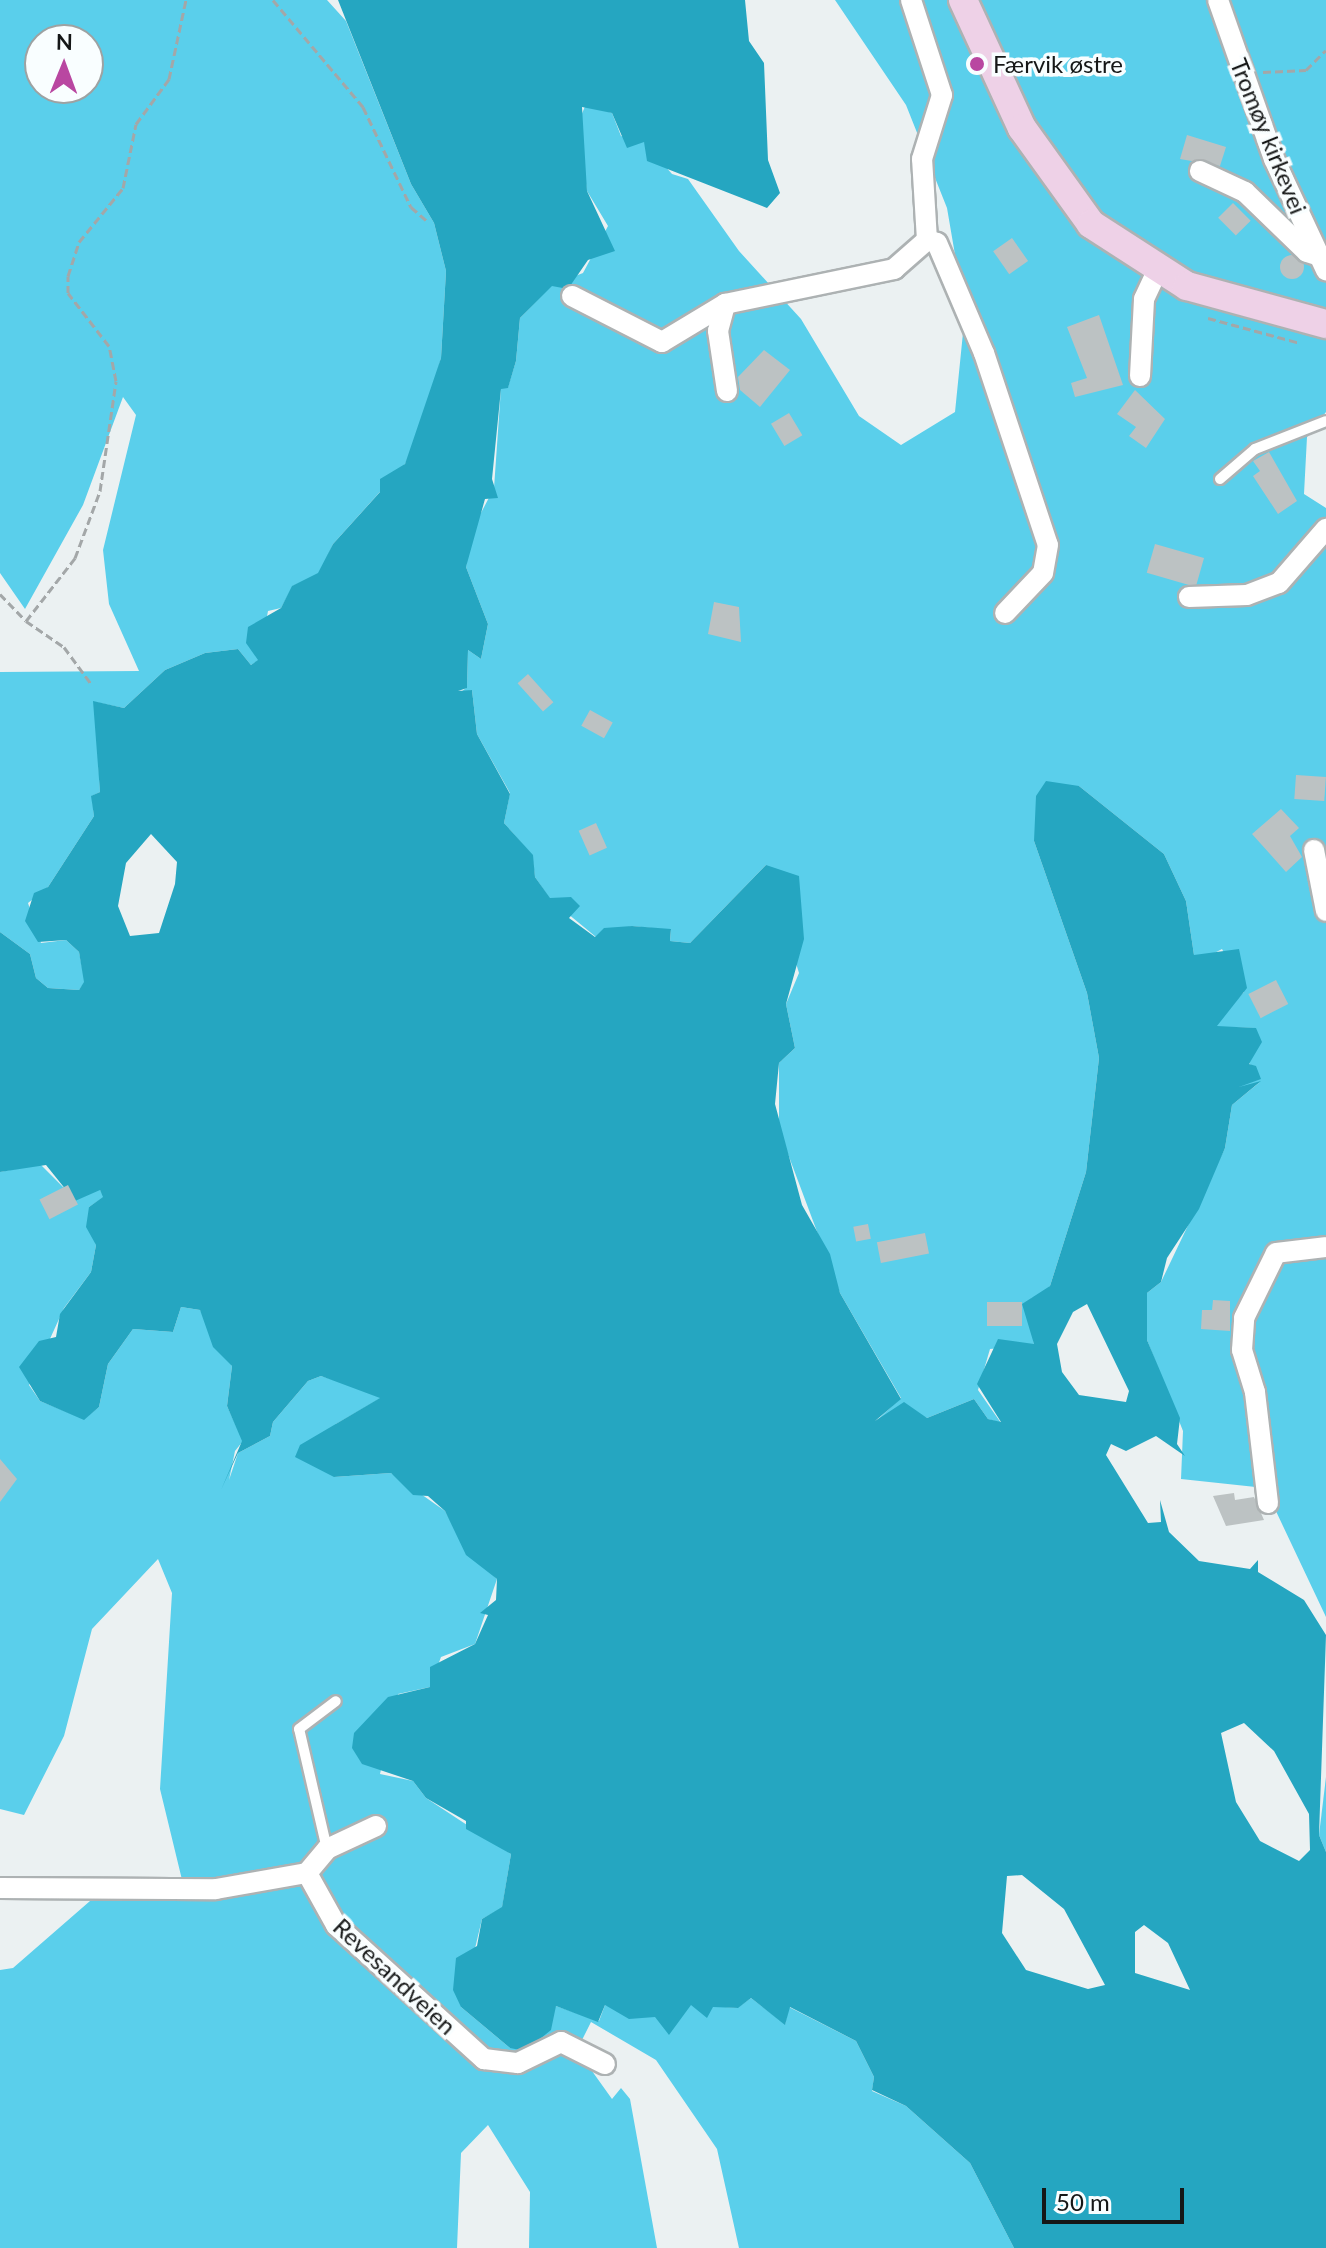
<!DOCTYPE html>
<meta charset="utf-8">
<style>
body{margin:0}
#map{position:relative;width:1326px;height:2248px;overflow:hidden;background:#ebf1f2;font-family:Lato,sans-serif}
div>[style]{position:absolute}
.forest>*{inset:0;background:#5acfeb}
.water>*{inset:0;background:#25a6c1}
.building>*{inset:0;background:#bcc2c3;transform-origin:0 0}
.round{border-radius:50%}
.path>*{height:3px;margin-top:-1.5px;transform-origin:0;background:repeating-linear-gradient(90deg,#a3a7a8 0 8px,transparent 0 12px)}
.roads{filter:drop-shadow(2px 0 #adb2b3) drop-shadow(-2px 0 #adb2b3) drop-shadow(0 2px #adb2b3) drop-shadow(0 -2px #adb2b3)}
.lane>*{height:10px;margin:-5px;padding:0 5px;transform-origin:5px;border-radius:5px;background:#fff}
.street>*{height:20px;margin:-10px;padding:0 10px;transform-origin:10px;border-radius:10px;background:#fff}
.secondary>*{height:28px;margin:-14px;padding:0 14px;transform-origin:14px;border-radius:14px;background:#eed1e7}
.dots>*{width:22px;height:22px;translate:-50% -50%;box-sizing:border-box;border:4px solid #f9feff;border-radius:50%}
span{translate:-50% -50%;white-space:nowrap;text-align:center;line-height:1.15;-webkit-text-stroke:7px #f9feff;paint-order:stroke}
.poi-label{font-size:24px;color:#151717}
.left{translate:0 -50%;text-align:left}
.street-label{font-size:24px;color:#151717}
.north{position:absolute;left:24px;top:24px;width:80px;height:80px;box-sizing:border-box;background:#f9feff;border:2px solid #9ea2a2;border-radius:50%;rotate:1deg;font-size:22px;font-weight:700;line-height:32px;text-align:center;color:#151717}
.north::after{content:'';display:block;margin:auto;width:28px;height:36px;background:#b947a1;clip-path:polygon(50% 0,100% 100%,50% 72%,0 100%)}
.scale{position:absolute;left:1042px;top:2188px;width:142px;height:36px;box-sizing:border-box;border:4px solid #151717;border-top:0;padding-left:10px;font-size:24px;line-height:28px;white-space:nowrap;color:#151717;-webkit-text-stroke:6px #f9feff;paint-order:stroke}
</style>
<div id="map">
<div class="forest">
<i style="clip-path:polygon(evenodd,0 0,327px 0,346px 21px,411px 184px,434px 223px,446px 271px,441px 358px,420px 436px,405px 464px,333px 544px,319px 574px,293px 586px,281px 608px,268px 611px,259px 660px,251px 665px,238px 649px,205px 653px,165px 670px,124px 708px,95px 702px,100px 792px,92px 796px,94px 816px,48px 887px,28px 903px,41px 943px,66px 940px,79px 952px,85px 982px,79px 990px,48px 988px,36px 978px,30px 954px,0 932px,0 672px,139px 671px,109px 604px,103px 550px,136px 415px,123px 397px,83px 505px,25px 609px,0 573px,0 0,40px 40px,88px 40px,88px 88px,40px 88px,40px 40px)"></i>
<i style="clip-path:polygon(835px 0,1326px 0,1326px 412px,1307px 437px,1304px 494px,1326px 508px,1326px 1617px,1265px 1488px,1181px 1479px,1183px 1431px,1147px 1340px,1147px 1293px,1161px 1282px,1225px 1148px,1232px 1105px,1260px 1082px,1242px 1092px,1239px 1087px,1259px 1075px,1249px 1063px,1255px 1028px,1217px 1027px,1217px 1019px,1244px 992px,1222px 949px,1203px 959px,1194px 955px,1186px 901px,1164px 854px,1079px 786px,1034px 841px,1087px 993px,1099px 1058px,1086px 1172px,1050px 1286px,1043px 1297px,1031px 1298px,1034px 1345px,990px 1349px,978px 1390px,1001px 1423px,988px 1419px,974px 1399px,927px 1418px,914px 1413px,875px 1422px,901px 1398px,840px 1293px,779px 1130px,779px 1063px,795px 1048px,786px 1004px,799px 973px,766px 865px,690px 943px,670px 941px,671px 930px,632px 926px,596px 937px,550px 899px,535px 877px,532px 855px,504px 823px,510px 793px,477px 734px,472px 690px,459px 694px,467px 687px,468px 650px,481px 659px,488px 624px,466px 567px,471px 532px,494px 488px,501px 388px,508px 387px,516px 361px,520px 318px,552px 285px,583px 273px,608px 226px,587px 191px,578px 123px,586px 104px,612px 113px,621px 136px,644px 142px,672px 174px,688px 179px,739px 251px,801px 319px,859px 416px,901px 445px,955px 412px,965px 313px,947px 208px,906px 105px)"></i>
<i style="clip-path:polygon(40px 1164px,63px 1187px,100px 1190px,104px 1197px,89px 1207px,96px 1245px,91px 1272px,64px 1308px,29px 1385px,40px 1401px,84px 1419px,99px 1407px,108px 1364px,133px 1329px,173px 1332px,181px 1307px,200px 1310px,232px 1366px,227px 1406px,243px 1441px,235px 1451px,229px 1480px,238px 1453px,270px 1436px,273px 1422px,308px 1381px,321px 1376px,373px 1392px,381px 1398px,336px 1424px,334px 1477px,391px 1473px,445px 1511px,465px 1548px,497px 1579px,475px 1644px,441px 1657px,430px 1687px,398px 1694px,380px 1774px,413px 1781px,426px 1798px,511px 1854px,502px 1908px,482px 1919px,461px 2007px,510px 2048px,556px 2006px,599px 2021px,605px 2005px,655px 2016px,691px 2004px,737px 2008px,751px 1998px,785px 2024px,789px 2007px,856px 2041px,874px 2077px,872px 2091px,906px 2106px,970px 2163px,1014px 2248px,739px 2248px,717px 2149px,656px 2060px,591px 2022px,577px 2050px,612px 2099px,621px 2088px,630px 2099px,657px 2248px,529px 2248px,530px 2192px,488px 2125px,461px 2153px,457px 2248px,0 2248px,0 1970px,13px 1968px,90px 1901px,184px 1888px,160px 1789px,172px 1593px,158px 1559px,92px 1629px,64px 1736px,24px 1815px,0 1809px,0 1172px)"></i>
<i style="clip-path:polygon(1326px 1777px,1326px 1852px,1319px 1835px)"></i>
</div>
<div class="water">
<i style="clip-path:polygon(evenodd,338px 0,745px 0,749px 41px,764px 63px,768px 160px,780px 193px,767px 208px,647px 161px,644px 142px,627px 148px,612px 113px,582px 107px,587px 191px,615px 251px,588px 260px,568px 289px,552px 286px,520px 318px,516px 361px,508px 388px,501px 389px,492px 479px,498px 498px,485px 499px,466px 567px,488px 624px,481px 659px,468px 650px,467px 688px,458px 691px,472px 690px,477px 734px,510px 794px,504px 823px,533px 855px,535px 877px,550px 898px,571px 897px,580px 906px,569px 918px,595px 937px,604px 928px,632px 926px,671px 929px,670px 941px,690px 943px,766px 865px,799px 876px,804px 939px,786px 1004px,795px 1048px,779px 1063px,775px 1104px,802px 1205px,830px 1254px,840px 1293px,901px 1399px,875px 1421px,904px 1402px,927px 1418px,974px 1399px,988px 1419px,1001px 1422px,977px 1384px,998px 1339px,1034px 1344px,1022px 1304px,1050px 1286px,1086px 1172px,1099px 1058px,1087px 993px,1034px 841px,1036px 796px,1046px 781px,1079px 786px,1164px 854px,1186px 901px,1194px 955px,1239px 949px,1247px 988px,1217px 1026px,1256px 1028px,1262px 1042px,1249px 1064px,1256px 1066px,1261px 1079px,1239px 1087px,1261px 1081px,1232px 1105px,1225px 1148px,1199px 1209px,1167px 1258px,1161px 1282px,1147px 1293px,1147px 1340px,1180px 1418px,1177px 1444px,1185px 1456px,1156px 1436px,1126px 1451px,1111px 1444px,1106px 1455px,1148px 1523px,1161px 1522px,1160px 1500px,1169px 1532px,1199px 1561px,1250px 1569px,1258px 1560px,1258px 1572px,1304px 1600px,1326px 1635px,1319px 1835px,1326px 1852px,1326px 2248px,1014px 2248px,970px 2163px,906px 2106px,872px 2090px,874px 2077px,856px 2041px,790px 2007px,785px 2025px,751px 1998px,738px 2008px,713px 2007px,707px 2018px,691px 2005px,669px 2035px,655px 2017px,629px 2019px,605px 2005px,598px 2022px,556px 2006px,551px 2030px,525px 2051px,510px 2048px,461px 2007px,453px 1990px,456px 1958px,477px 1946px,482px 1919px,502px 1907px,511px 1854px,466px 1829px,466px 1821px,426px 1798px,413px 1781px,362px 1764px,352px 1748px,354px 1733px,388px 1697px,430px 1687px,430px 1667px,475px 1644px,488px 1615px,480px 1613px,496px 1600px,497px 1579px,466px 1555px,445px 1511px,428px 1496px,413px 1495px,391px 1473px,334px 1477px,295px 1457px,300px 1445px,380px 1398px,321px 1376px,308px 1381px,273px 1422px,270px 1436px,238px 1453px,221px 1490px,242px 1441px,227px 1406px,232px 1366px,213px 1347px,200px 1310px,181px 1307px,173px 1332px,133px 1329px,108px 1364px,99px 1407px,84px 1420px,40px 1401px,19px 1367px,39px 1341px,56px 1337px,60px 1314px,91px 1272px,96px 1245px,86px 1227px,89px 1207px,103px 1197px,100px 1190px,75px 1201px,46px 1165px,0 1172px,0 932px,30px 954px,36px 978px,48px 988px,79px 990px,84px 982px,79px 952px,66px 940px,38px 942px,25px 921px,34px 893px,48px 887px,94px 816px,91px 796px,100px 792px,93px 701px,124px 708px,165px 670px,205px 653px,238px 649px,251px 665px,258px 660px,246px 643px,248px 627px,281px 608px,292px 586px,318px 573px,333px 544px,380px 492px,380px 479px,405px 464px,441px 358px,446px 271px,434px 223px,411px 184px,338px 0,151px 834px,177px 862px,175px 884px,159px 933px,130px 936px,118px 906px,126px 863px,151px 834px,338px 0,1087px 1304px,1129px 1391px,1126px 1402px,1079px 1395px,1062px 1372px,1057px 1344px,1073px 1312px,1087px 1304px,338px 0,1244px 1723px,1274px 1751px,1309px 1814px,1310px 1850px,1299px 1861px,1260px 1841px,1236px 1802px,1221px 1733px,1244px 1723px,338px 0,1022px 1875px,1064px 1909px,1105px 1985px,1088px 1989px,1026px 1970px,1002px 1933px,1007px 1876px,1022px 1875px,338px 0,1144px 1925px,1168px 1943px,1190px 1990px,1135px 1973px,1135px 1932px,1144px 1925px)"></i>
</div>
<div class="building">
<i style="clip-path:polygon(1187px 135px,1226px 147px,1220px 166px,1180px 159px)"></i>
<i style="left:1233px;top:203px;width:25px;height:21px;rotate:45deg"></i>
<i style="left:1012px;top:238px;width:28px;height:23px;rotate:55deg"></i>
<i class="round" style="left:1280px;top:255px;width:24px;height:24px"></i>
<i style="clip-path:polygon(1099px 315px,1123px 385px,1075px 397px,1071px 383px,1087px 378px,1067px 327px)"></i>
<i style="clip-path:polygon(764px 350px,790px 370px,760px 407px,740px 390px,738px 377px)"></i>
<i style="clip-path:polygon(1135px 390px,1165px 419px,1146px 448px,1129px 436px,1136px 427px,1117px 414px)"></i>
<i style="left:789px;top:413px;width:26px;height:21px;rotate:59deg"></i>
<i style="clip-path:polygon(1269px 452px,1297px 501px,1278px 514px,1253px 476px,1260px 471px,1253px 461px)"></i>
<i style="left:1155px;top:544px;width:51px;height:30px;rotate:16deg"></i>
<i style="clip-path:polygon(714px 602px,739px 607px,741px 642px,708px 634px)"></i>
<i style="left:528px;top:674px;width:38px;height:14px;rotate:48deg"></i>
<i style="left:590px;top:710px;width:26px;height:18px;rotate:29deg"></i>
<i style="left:1296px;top:775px;width:30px;height:24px;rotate:4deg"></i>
<i style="clip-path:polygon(1281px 809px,1299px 828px,1290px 836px,1302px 857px,1286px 872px,1252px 834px)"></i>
<i style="left:596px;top:823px;width:27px;height:19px;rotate:66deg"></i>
<i style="left:1276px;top:980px;width:27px;height:31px;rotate:63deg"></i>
<i style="left:68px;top:1185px;width:22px;height:32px;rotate:63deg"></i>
<i style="left:868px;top:1224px;width:15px;height:15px;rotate:79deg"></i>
<i style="left:925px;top:1233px;width:21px;height:49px;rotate:79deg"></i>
<i style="clip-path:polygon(1213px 1300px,1230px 1301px,1230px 1331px,1201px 1329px,1202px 1310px,1212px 1310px)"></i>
<i style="left:987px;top:1302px;width:35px;height:24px"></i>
<i style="clip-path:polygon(0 1459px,17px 1479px,0 1502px)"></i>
<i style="clip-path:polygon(1234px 1493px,1235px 1500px,1254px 1497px,1264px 1520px,1226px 1526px,1213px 1496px)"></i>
</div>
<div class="path">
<i style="left:273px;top:0;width:140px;rotate:49.9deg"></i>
<i style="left:363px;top:107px;width:111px;rotate:64.4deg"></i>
<i style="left:411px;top:207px;width:21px;rotate:41deg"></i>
<i style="left:1263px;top:72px;width:43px;rotate:-2.7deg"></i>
<i style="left:1306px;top:70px;width:28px;rotate:-45deg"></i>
<i style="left:1208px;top:318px;width:95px;rotate:15.2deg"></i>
<i style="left:0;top:594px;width:37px;rotate:46deg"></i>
<i style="left:26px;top:621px;width:80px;rotate:-52.1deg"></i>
<i style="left:75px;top:558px;width:72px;rotate:-69.5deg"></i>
<i style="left:100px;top:491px;width:111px;rotate:-81.7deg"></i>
<i style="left:116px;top:381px;width:36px;rotate:-101deg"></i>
<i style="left:109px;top:346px;width:67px;rotate:-127.7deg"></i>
<i style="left:68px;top:293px;width:17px;rotate:-90deg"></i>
<i style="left:68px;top:276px;width:36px;rotate:-72deg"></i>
<i style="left:79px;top:242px;width:70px;rotate:-50.8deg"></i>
<i style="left:123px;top:188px;width:65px;rotate:-78.5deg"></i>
<i style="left:136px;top:124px;width:56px;rotate:-53.7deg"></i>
<i style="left:169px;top:79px;width:81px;rotate:-77.9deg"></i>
<i style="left:26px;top:621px;width:46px;rotate:34.4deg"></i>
<i style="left:64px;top:647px;width:47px;rotate:53.6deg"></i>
</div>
<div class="roads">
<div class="lane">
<i style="left:1220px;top:479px;width:46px;rotate:-40.6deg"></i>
<i style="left:1255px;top:449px;width:76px;rotate:-21.5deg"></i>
<i style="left:327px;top:1849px;width:123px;rotate:-103.1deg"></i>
<i style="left:299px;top:1729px;width:46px;rotate:-37.1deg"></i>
</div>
<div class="street">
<i style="left:1218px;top:0;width:169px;rotate:70.6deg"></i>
<i style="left:1274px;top:159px;width:123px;rotate:64.9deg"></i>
<i style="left:1200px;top:171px;width:50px;rotate:25deg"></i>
<i style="left:1245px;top:192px;width:86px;rotate:44.1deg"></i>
<i style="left:1307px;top:252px;width:14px;rotate:17deg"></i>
<i style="left:927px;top:240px;width:10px;rotate:17deg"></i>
<i style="left:937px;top:243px;width:120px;rotate:66.9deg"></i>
<i style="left:984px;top:353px;width:202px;rotate:71.6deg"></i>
<i style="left:1048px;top:545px;width:28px;rotate:100deg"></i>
<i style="left:1043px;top:573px;width:55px;rotate:133.5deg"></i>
<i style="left:572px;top:296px;width:101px;rotate:27.1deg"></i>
<i style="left:662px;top:342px;width:74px;rotate:-31.1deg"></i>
<i style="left:1140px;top:376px;width:77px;rotate:-87deg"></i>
<i style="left:1144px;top:299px;width:31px;rotate:-65deg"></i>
<i style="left:727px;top:391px;width:61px;rotate:-98.5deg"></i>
<i style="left:718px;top:331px;width:28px;rotate:-75deg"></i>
<i style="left:725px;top:304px;width:173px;rotate:-11.7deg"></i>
<i style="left:894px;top:269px;width:44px;rotate:-41.3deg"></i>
<i style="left:927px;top:240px;width:81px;rotate:-93.5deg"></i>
<i style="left:922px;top:159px;width:67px;rotate:-72.6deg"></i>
<i style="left:942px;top:95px;width:100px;rotate:-108.1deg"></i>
<i style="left:1189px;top:597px;width:58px;rotate:-2deg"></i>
<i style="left:1247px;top:595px;width:34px;rotate:-21deg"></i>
<i style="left:1279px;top:583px;width:72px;rotate:-49deg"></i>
<i style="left:1314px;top:850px;width:62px;rotate:78.9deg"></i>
<i style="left:1268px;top:1503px;width:112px;rotate:-96.7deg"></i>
<i style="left:1255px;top:1392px;width:44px;rotate:-107.2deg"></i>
<i style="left:1242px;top:1350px;width:32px;rotate:-86deg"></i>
<i style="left:1244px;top:1318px;width:72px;rotate:-63.8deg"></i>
<i style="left:1276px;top:1253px;width:50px;rotate:-6.8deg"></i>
<i style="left:307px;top:1873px;width:60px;rotate:60.9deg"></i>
<i style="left:336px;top:1925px;width:200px;rotate:42.2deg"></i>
<i style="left:484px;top:2059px;width:34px;rotate:7deg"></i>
<i style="left:518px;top:2063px;width:48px;rotate:-26deg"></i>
<i style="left:561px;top:2042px;width:49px;rotate:26.6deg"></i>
<i style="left:307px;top:1873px;width:31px;rotate:-50deg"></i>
<i style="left:327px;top:1849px;width:54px;rotate:-25.1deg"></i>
<i style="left:0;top:1888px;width:216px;rotate:0.3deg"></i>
<i style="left:216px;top:1889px;width:92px;rotate:-10deg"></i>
</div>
<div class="secondary">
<i style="left:963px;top:0;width:141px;rotate:65.3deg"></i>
<i style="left:1022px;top:128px;width:118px;rotate:54.3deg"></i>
<i style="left:1091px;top:224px;width:114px;rotate:32.9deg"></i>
<i style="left:1187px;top:286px;width:144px;rotate:15.3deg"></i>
</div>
</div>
<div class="dots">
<i style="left:977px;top:64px;background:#b947a1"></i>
</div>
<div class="poi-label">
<span class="left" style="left:993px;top:64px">Færvik østre</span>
</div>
<div class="street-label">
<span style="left:1269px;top:136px;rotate:68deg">Tromøy kirkevei</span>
<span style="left:395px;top:1976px;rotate:43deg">Revesandveien</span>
</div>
<div class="north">N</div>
<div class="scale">50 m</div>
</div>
